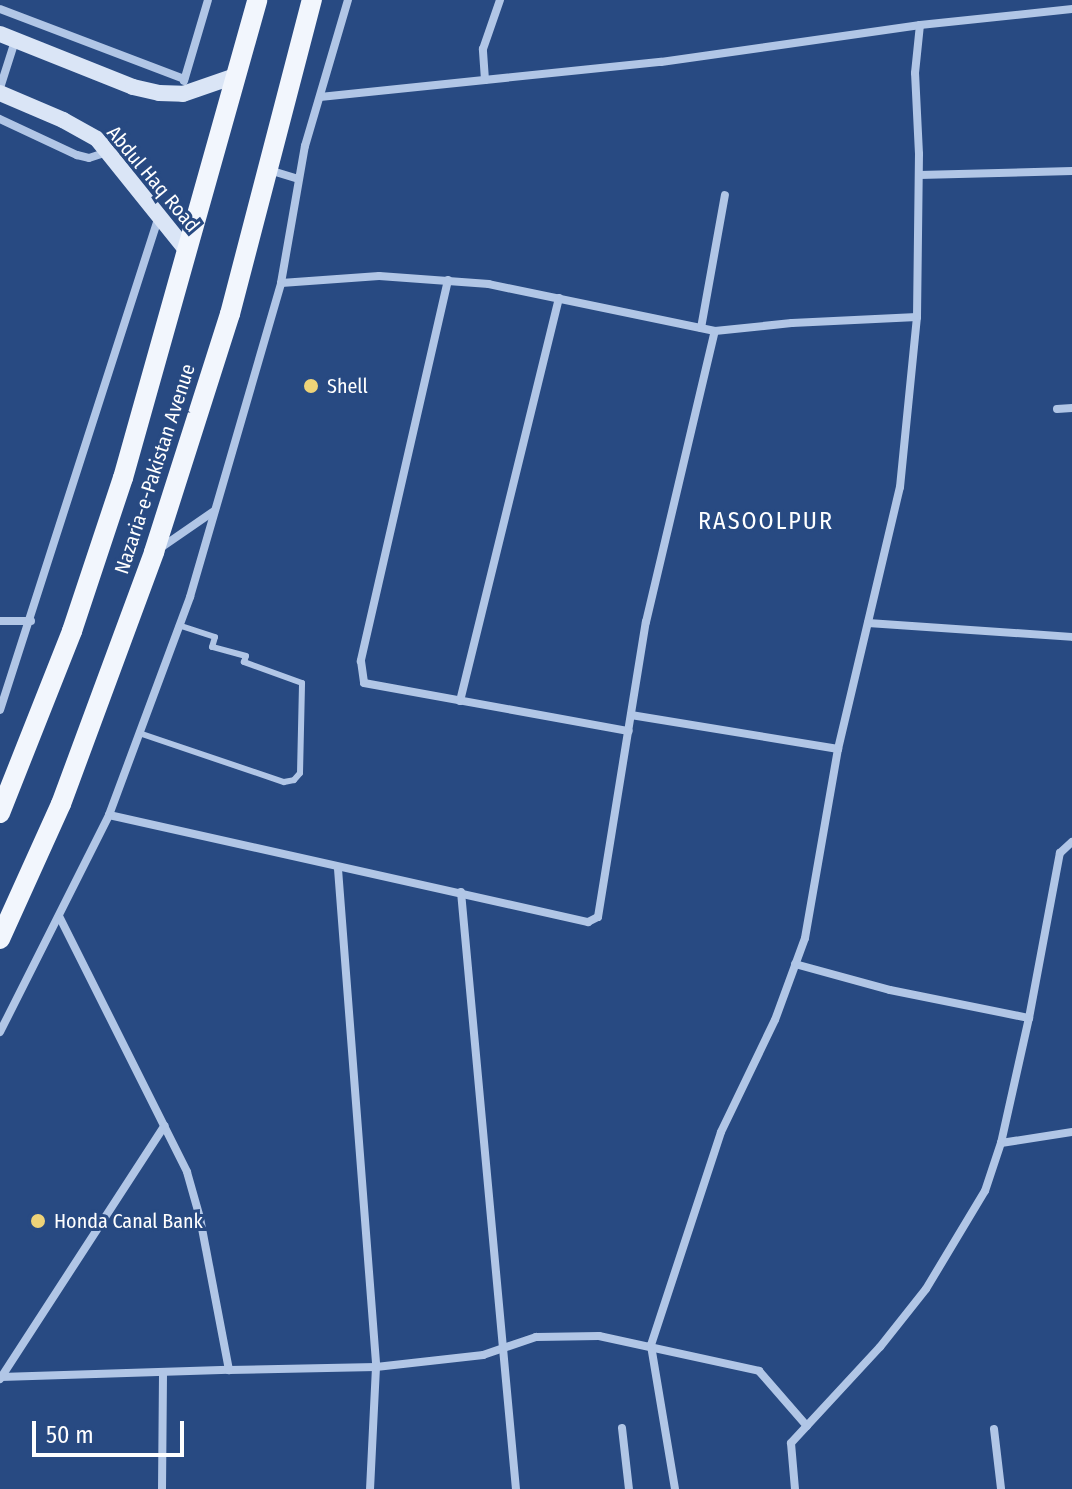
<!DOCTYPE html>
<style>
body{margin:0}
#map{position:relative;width:1072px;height:1489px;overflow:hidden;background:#284a82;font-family:"Fira Sans Condensed",sans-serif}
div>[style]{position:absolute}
.service>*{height:6px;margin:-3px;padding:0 3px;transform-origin:3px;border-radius:3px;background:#b1c6e6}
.minor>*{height:8px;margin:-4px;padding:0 4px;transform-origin:4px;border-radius:4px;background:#b1c6e6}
.secondary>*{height:16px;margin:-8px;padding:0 8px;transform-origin:8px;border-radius:8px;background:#dae5f6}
.primary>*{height:20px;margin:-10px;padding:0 10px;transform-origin:10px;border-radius:10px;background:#f2f6fd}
.dots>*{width:22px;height:22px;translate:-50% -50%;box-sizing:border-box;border:4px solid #284a82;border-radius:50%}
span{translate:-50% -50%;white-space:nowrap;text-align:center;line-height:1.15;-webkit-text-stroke:6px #284a82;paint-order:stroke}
.street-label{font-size:20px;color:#fff}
.poi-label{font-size:20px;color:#fff}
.left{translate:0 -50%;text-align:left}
.quarter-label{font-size:24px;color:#fff;letter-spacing:2px}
.scale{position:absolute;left:32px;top:1421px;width:152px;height:36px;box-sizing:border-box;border:4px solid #fff;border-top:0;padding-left:10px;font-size:24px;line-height:28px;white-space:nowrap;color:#fff;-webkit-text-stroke:6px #284a82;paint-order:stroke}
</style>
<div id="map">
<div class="service">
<i style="left:139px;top:733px;width:153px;rotate:18.7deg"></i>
<i style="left:284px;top:782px;width:10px;rotate:-11deg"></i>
<i style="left:294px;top:780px;width:9px;rotate:-49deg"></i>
<i style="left:300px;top:773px;width:90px;rotate:-88.7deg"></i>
<i style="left:302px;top:683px;width:62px;rotate:-160.1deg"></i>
<i style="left:244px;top:662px;width:6px;rotate:-72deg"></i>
<i style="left:246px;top:656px;width:35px;rotate:-165deg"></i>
<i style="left:212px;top:647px;width:10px;rotate:-73deg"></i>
<i style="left:215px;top:637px;width:38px;rotate:-162deg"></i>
</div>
<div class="minor">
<i style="left:0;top:9px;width:197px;rotate:20.8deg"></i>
<i style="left:485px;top:80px;width:31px;rotate:-94deg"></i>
<i style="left:483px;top:49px;width:52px;rotate:-70.9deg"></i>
<i style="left:184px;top:81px;width:84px;rotate:-73.5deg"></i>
<i style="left:0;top:88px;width:49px;rotate:-72.3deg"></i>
<i style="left:320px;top:97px;width:343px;rotate:-5.9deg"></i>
<i style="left:661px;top:62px;width:262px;rotate:-8.1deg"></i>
<i style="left:920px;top:25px;width:153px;rotate:-6deg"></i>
<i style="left:0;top:119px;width:85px;rotate:25.1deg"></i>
<i style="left:77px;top:155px;width:12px;rotate:14deg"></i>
<i style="left:89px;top:158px;width:20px;rotate:-18deg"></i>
<i style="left:269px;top:170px;width:30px;rotate:17deg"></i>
<i style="left:919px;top:175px;width:153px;rotate:-1.5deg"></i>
<i style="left:448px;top:280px;width:391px;rotate:102.9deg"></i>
<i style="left:361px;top:661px;width:22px;rotate:82deg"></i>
<i style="left:364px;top:683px;width:269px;rotate:10.3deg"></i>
<i style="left:701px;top:328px;width:135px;rotate:-79.8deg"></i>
<i style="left:715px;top:331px;width:77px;rotate:-5.9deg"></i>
<i style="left:792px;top:323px;width:125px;rotate:-2.7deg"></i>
<i style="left:1057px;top:409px;width:15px;rotate:-4deg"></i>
<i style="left:159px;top:549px;width:67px;rotate:-34.6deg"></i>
<i style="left:0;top:621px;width:31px"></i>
<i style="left:868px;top:623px;width:204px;rotate:3.9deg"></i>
<i style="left:460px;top:701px;width:415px;rotate:-76.2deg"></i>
<i style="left:0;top:710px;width:519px;rotate:-72.16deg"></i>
<i style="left:631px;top:715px;width:210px;rotate:9.3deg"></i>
<i style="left:109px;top:815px;width:491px;rotate:12.6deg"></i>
<i style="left:588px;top:922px;width:11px;rotate:-27deg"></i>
<i style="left:598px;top:917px;width:299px;rotate:-80.8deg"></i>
<i style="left:646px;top:622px;width:299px;rotate:-76.7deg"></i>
<i style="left:715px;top:331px;width:231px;rotate:-168.3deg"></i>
<i style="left:489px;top:284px;width:110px;rotate:-175.8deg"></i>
<i style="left:379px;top:276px;width:98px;rotate:175.9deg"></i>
<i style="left:338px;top:869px;width:499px;rotate:85.6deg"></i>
<i style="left:376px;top:1367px;width:108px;rotate:-6.4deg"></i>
<i style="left:483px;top:1355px;width:56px;rotate:-18.8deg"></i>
<i style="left:536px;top:1337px;width:63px;rotate:-0.9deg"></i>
<i style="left:599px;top:1336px;width:164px;rotate:12.3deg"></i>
<i style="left:759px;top:1371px;width:73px;rotate:48.9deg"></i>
<i style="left:461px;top:892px;width:600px;rotate:84.74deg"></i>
<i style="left:59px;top:916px;width:286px;rotate:63.4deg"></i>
<i style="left:187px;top:1172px;width:48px;rotate:74.2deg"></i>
<i style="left:200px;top:1218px;width:155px;rotate:79.2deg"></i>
<i style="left:229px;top:1370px;width:147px;rotate:-1.2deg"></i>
<i style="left:376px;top:1367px;width:122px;rotate:92.8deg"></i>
<i style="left:795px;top:964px;width:98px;rotate:15.3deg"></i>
<i style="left:890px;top:990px;width:142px;rotate:11.4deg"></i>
<i style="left:0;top:1032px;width:243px;rotate:-63.3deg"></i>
<i style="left:109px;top:815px;width:233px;rotate:-69.6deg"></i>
<i style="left:190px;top:597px;width:327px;rotate:-73.8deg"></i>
<i style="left:281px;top:283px;width:139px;rotate:-80.1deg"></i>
<i style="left:305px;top:146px;width:152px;rotate:-73.6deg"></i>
<i style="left:1001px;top:1143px;width:72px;rotate:-8.8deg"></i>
<i style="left:1px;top:1377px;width:228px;rotate:-1.8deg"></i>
<i style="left:0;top:1379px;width:302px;rotate:-57deg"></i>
<i style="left:622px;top:1428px;width:61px;rotate:83.5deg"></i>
<i style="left:994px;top:1429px;width:60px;rotate:83.3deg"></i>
<i style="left:162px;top:1489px;width:116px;rotate:-89.5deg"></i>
<i style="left:675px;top:1489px;width:146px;rotate:-99.5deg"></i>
<i style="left:651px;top:1345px;width:224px;rotate:-71.8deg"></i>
<i style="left:721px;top:1132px;width:124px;rotate:-64.3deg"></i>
<i style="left:775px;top:1020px;width:87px;rotate:-69.9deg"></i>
<i style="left:805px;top:938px;width:192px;rotate:-80.1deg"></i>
<i style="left:838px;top:749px;width:269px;rotate:-76.7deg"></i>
<i style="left:900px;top:487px;width:171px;rotate:-84.3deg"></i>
<i style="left:917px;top:317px;width:163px;rotate:-89.3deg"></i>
<i style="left:919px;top:154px;width:81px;rotate:-92.8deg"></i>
<i style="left:915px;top:73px;width:48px;rotate:-84.1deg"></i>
<i style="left:795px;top:1489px;width:46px;rotate:-95deg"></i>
<i style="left:791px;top:1443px;width:131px;rotate:-47.2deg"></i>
<i style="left:880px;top:1347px;width:74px;rotate:-51.6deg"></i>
<i style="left:926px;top:1289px;width:114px;rotate:-59deg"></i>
<i style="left:985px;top:1191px;width:51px;rotate:-71.6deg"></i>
<i style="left:1001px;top:1143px;width:128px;rotate:-77.4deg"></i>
<i style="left:1029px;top:1018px;width:168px;rotate:-79.4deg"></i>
<i style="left:1060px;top:853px;width:16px;rotate:-43deg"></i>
</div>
<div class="secondary">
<i style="left:0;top:34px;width:143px;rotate:21.7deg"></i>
<i style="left:133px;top:87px;width:27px;rotate:13deg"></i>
<i style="left:159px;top:93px;width:24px;rotate:2deg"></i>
<i style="left:183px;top:94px;width:55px;rotate:-19.1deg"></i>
<i style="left:0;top:93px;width:69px;rotate:23.2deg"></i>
<i style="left:63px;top:120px;width:39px;rotate:29deg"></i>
<i style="left:97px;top:139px;width:144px;rotate:51.2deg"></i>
</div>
<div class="primary">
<i style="left:0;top:813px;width:196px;rotate:-68.4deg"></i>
<i style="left:72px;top:631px;width:161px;rotate:-71.6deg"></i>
<i style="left:123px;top:478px;width:496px;rotate:-74.3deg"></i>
<i style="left:0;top:939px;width:148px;rotate:-65.7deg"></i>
<i style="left:61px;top:804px;width:269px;rotate:-69.7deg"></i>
<i style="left:154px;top:552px;width:250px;rotate:-72.3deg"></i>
<i style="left:230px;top:314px;width:325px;rotate:-75.4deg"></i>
</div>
<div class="dots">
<i style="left:311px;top:386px;background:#eed378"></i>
<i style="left:38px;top:1221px;background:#eed378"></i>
</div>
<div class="street-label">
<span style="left:153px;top:179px;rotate:50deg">Abdul Haq Road</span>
<span style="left:155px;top:469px;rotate:-72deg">Nazaria-e-Pakistan Avenue</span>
</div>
<div class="poi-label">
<span class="left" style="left:327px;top:386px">Shell</span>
<span class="left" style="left:54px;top:1221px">Honda Canal Bank</span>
</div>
<div class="quarter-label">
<span style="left:766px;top:522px">RASOOLPUR</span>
</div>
<div class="scale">50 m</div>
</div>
